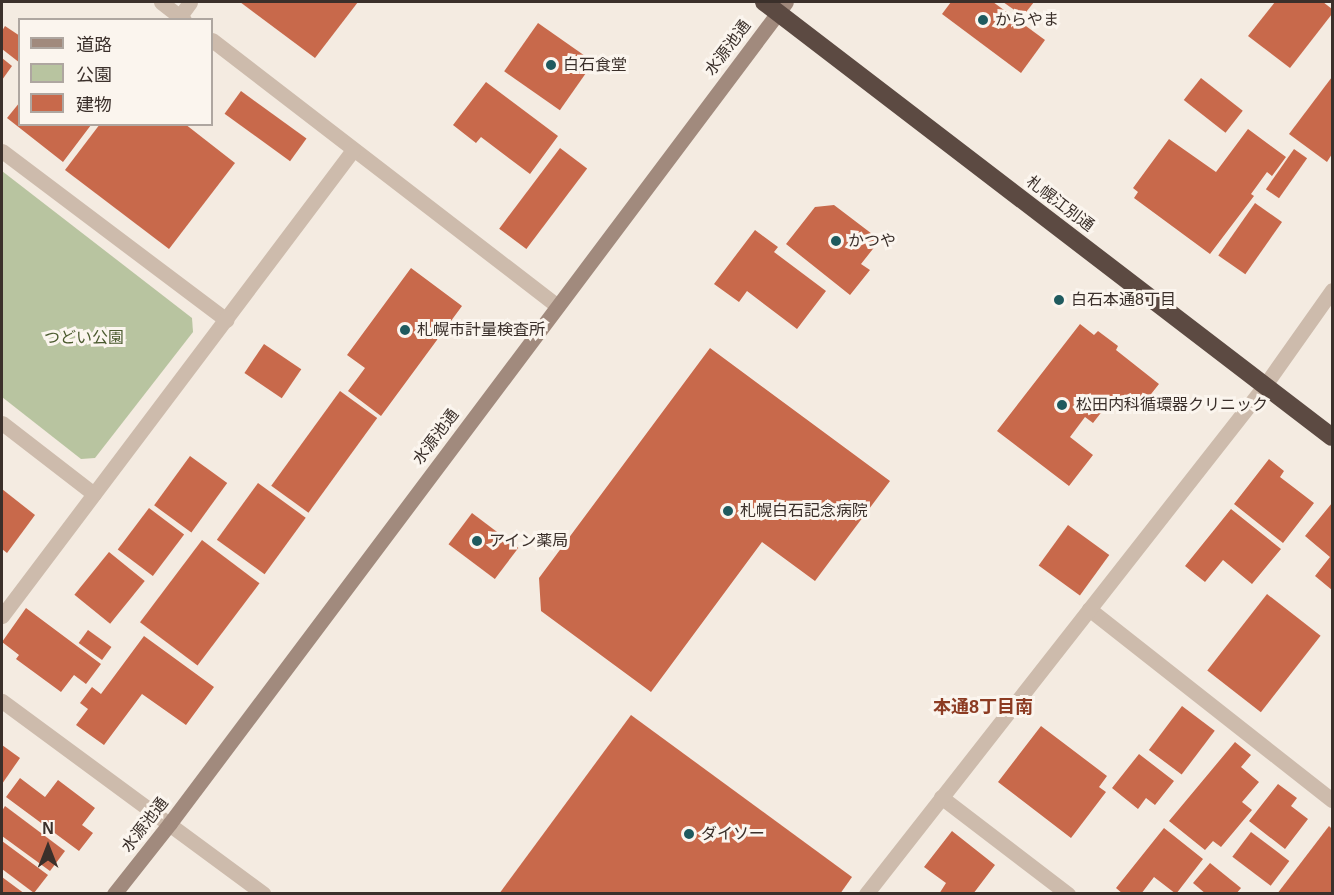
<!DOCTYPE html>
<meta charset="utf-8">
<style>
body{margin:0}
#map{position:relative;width:1334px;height:895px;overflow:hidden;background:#f4ebe1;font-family:Arial,"Noto Sans JP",sans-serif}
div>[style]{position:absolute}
.green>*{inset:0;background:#b8c4a0}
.building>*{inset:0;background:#c8694b;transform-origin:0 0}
.lane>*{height:15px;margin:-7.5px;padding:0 7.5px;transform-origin:7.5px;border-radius:7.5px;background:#cdbbac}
.street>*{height:15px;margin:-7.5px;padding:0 7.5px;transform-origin:7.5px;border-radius:7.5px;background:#cdbbac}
.secondary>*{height:15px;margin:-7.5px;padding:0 7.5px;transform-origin:7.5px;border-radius:7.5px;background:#a18a7d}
.highway>*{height:18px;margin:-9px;padding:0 9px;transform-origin:9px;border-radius:9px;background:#5c4a42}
.dots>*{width:16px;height:16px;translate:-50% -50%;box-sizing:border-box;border:3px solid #fbf5ee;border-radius:50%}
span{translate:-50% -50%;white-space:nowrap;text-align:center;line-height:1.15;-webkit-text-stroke:6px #fbf5ee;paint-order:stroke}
.poi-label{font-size:16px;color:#3b302b}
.left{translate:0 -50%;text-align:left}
.street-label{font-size:16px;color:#3b302b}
.park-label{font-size:16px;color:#4a5a2e}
.neighbourhood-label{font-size:18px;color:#8c3b22;font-weight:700}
.frame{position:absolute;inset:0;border:3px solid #3b302b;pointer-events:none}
.legend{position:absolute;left:18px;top:18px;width:195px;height:108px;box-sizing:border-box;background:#fbf5ee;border:2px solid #aea6a0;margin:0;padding:8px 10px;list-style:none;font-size:18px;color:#3b302b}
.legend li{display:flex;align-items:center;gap:12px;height:30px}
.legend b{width:30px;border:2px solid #aea6a0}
.north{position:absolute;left:18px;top:817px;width:60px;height:60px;-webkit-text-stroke:4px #fbf5ee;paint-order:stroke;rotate:0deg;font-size:16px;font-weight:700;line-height:24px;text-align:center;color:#3b302b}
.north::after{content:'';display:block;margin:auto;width:21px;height:27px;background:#3b302b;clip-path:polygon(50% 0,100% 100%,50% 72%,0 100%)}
</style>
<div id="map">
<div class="green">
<i style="clip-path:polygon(2px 171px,192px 318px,193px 332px,95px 458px,81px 459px,2px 397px)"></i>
</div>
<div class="building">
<i style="clip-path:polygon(240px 2px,358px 2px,315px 58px)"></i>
<i style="clip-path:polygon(951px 2px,993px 2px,1045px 40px,1021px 73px,942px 14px)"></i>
<i style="clip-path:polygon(1003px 2px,1034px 2px,1023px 16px)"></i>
<i style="clip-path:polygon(1275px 2px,1323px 2px,1332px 9px,1332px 14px,1290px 68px,1248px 36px)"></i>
<i style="left:538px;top:23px;width:68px;height:59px;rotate:35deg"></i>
<i style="clip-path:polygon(5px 26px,20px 36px,20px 63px,2px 49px,2px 31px)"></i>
<i style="clip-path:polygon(2px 58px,12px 66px,2px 80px)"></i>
<i style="clip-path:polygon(1332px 77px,1332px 154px,1327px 162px,1289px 134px)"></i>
<i style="left:1201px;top:78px;width:53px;height:28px;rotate:38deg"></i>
<i style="clip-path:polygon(486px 82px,558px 136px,530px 174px,481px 137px,476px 143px,453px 125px)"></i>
<i style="left:241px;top:91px;width:81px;height:28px;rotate:36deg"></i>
<i style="clip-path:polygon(20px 102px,20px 124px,91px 125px,63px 162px,7px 118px)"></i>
<i style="clip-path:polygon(100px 124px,185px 124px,235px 163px,169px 249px,65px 170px)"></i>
<i style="clip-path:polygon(1248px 129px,1286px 157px,1272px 176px,1267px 172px,1251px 194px,1254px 196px,1210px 254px,1134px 198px,1138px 192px,1133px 188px,1169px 139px,1216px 172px)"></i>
<i style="left:560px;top:148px;width:34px;height:101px;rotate:37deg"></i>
<i style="left:1294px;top:149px;width:16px;height:49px;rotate:35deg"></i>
<i style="left:1255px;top:203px;width:33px;height:64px;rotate:35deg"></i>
<i style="clip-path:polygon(834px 205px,880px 240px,861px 264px,870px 270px,850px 295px,786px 244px,815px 207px)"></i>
<i style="clip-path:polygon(755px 230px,778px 247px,774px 252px,826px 291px,797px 329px,747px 291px,739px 302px,714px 284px)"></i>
<i style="clip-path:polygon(411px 268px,462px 306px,381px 416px,348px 391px,365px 368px,347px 355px)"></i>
<i style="clip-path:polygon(1080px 324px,1094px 335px,1098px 331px,1118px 346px,1116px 350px,1159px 384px,1136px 413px,1114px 396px,1093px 423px,1085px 417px,1070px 437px,1093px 455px,1069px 486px,997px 431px)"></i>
<i style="left:264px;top:344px;width:45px;height:35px;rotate:34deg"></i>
<i style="clip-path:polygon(710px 348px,890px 481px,815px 581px,762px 542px,651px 692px,541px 611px,539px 578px)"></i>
<i style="left:340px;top:391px;width:46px;height:117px;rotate:36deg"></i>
<i style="left:190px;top:456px;width:46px;height:61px;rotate:36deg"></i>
<i style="clip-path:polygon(1269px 459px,1284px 471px,1280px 477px,1314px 503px,1283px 543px,1234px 504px)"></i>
<i style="left:258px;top:483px;width:59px;height:70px;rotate:36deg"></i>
<i style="clip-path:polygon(2px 489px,35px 515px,7px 553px,2px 549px)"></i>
<i style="clip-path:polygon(1332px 503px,1332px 590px,1315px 576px,1330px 557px,1305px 536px)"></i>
<i style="left:149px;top:508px;width:44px;height:52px;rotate:37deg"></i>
<i style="clip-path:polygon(1231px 509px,1281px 549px,1252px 584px,1223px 560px,1205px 582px,1185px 566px)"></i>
<i style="left:472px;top:513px;width:58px;height:39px;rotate:37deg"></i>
<i style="left:1068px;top:525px;width:51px;height:50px;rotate:36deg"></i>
<i style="left:202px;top:540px;width:72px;height:103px;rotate:37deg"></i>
<i style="left:109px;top:552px;width:46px;height:55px;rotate:39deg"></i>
<i style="left:1267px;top:594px;width:68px;height:97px;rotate:38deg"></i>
<i style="clip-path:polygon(26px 608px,101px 664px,86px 684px,74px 675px,61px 692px,16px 659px,19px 655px,2px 642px)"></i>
<i style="left:88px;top:630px;width:29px;height:16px;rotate:36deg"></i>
<i style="clip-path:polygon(144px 636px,214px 687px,186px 725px,142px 694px,104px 745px,76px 725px,88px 709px,80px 703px,92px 687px,101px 694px)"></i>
<i style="left:1182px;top:706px;width:41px;height:55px;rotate:37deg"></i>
<i style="clip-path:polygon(631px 715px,852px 877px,840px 894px,499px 894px)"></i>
<i style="clip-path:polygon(1041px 726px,1107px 776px,1099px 787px,1106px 792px,1071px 838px,998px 782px)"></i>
<i style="clip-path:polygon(1235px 742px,1251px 755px,1241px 767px,1259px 782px,1242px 802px,1252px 810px,1221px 847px,1213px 841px,1205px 850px,1169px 821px)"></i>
<i style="clip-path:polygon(2px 745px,20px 758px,2px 784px)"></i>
<i style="clip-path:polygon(1139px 754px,1174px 781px,1155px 805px,1146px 798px,1138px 809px,1112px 788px)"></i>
<i style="clip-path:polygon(20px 778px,45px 797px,58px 780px,95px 808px,82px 825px,93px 833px,79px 851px,6px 797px)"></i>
<i style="clip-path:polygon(1278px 784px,1297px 798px,1291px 806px,1308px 819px,1285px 849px,1249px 821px)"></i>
<i style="clip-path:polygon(5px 806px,65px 851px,50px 871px,2px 836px,2px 811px)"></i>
<i style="clip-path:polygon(1329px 826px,1332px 829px,1332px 894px,1277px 894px)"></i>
<i style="clip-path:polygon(1164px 828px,1203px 859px,1176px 894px,1154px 877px,1141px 894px,1123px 894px,1116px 888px)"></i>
<i style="clip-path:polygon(952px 831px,995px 865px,973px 894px,939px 894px,946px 883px,924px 867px)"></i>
<i style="left:1251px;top:832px;width:48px;height:31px;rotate:37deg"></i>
<i style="clip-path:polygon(2px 841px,48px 875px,34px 893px,2px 869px)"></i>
<i style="clip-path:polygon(1210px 863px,1241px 888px,1236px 894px,1206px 894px,1193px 883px)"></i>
<i style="clip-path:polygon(2px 877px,25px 894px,2px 894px)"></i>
</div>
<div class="lane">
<i style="left:180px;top:16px;width:17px;rotate:-54deg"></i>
</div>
<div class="street">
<i style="left:161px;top:2px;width:29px;rotate:38deg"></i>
<i style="left:212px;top:40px;width:436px;rotate:37.6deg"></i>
<i style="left:2px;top:151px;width:281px;rotate:37deg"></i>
<i style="left:2px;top:423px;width:116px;rotate:37.7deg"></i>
<i style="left:1089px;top:609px;width:309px;rotate:38.2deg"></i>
<i style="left:2px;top:616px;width:583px;rotate:-53.01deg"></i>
<i style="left:2px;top:701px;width:325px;rotate:36.4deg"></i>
<i style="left:941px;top:797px;width:160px;rotate:37.4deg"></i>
<i style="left:866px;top:894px;width:647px;rotate:-51.91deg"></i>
<i style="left:1265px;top:385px;width:116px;rotate:-54.8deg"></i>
</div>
<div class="secondary">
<i style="left:114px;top:894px;width:90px;rotate:-51.7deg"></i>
<i style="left:170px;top:823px;width:1026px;rotate:-53.12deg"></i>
</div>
<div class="highway">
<i style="left:764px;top:2px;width:715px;rotate:37.45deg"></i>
</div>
<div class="dots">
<i style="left:983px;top:20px;background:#1f5a5e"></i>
<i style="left:551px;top:65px;background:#1f5a5e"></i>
<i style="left:836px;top:241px;background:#1f5a5e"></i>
<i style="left:1059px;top:300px;background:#1f5a5e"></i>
<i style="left:405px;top:330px;background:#1f5a5e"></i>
<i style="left:1062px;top:405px;background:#1f5a5e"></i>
<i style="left:728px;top:511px;background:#1f5a5e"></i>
<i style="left:477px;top:541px;background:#1f5a5e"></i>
<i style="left:689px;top:834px;background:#1f5a5e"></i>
</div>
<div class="poi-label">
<span class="left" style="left:995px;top:20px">からやま</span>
<span class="left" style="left:563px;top:65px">白石食堂</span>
<span class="left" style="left:848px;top:241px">かつや</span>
<span class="left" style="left:1071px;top:300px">白石本通8丁目</span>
<span class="left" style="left:417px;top:330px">札幌市計量検査所</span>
<span class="left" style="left:1076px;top:405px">松田内科循環器クリニック</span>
<span class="left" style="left:740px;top:511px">札幌白石記念病院</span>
<span class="left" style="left:489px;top:541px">アイン薬局</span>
<span class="left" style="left:701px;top:834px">ダイソー</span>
</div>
<div class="street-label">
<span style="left:728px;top:48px;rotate:-53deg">水源池通</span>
<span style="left:1060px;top:204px;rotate:37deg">札幌江別通</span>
<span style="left:436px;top:437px;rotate:-53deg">水源池通</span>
<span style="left:145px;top:825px;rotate:-52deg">水源池通</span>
</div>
<div class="park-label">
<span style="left:84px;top:338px">つどい公園</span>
</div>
<div class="neighbourhood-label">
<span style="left:983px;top:707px">本通8丁目南</span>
</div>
<div class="frame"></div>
<ul class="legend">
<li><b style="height:8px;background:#a18a7d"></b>道路</li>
<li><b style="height:16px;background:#b8c4a0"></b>公園</li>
<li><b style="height:16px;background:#c8694b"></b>建物</li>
</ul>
<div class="north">N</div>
</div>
